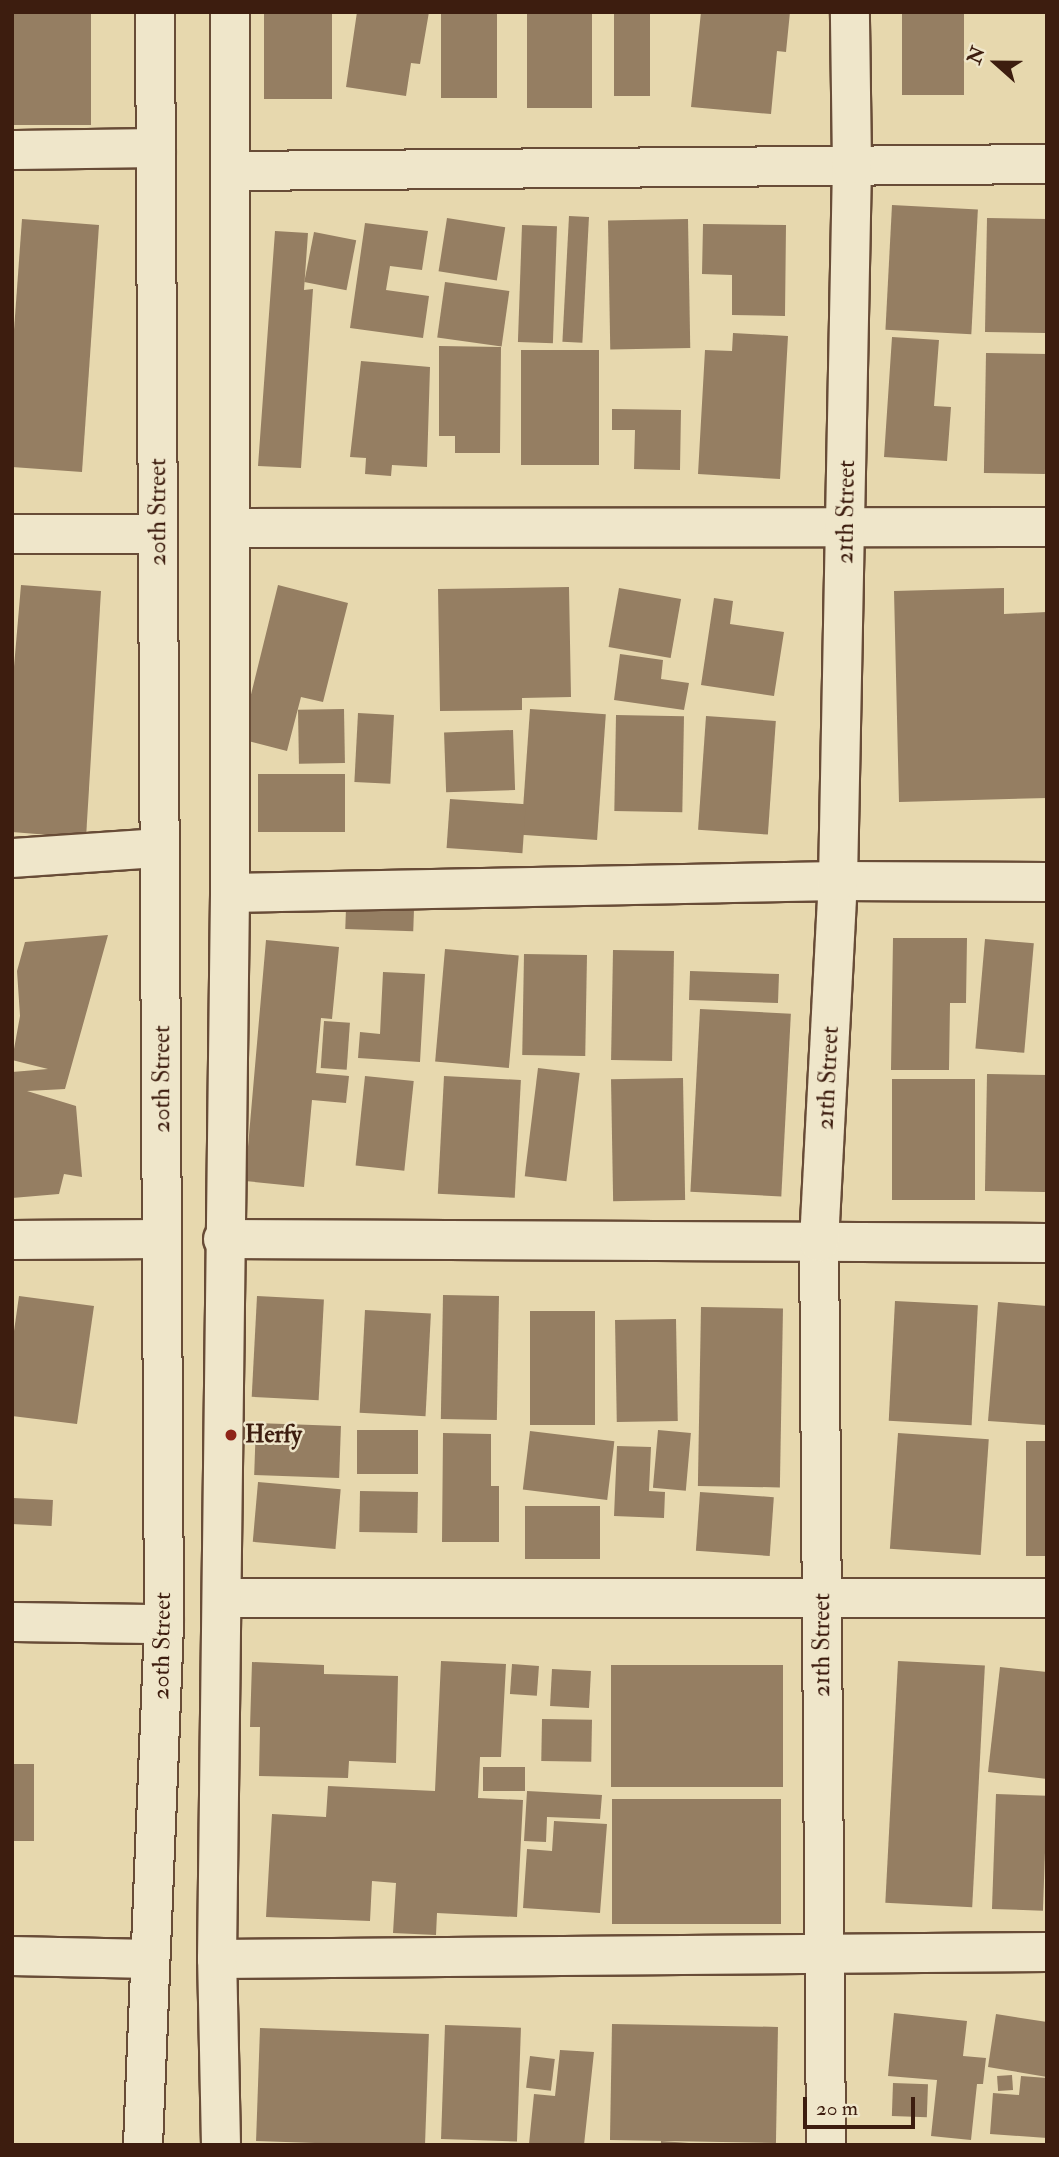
<!DOCTYPE html>
<style>
body{margin:0}
#map{position:relative;width:1059px;height:2157px;overflow:hidden;background:#e7d8ae;font-family:"IM FELL Double Pica",serif}
div>[style]{position:absolute}
.building>*{inset:0;background:#957e62;transform-origin:0 0}
.roads{filter:drop-shadow(2px 0 #684c37) drop-shadow(-2px 0 #684c37) drop-shadow(0 2px #684c37) drop-shadow(0 -2px #684c37)}
.minor>*{height:38px;margin:-19px;padding:0 19px;transform-origin:19px;border-radius:19px;background:#efe6ca}
.dots>*{width:19px;height:19px;translate:-50% -50%;box-sizing:border-box;border:4px solid #efe6ca;border-radius:50%}
span{translate:-50% -50%;white-space:nowrap;text-align:center;line-height:1.15;-webkit-text-stroke:5px #efe6ca;paint-order:stroke}
.street-label{font-size:24px;color:#3d1d0f}
.poi-label{font-size:24px;color:#3d1d0f;font-weight:700}
.left{translate:0 -50%;text-align:left}
.frame{position:absolute;inset:0;border:14px solid #3d1d0f;pointer-events:none}
.north{position:absolute;left:961px;top:28px;width:70px;height:70px;-webkit-text-stroke:5px #efe6ca;paint-order:stroke;rotate:291deg;font-size:19px;font-weight:700;line-height:28px;text-align:center;color:#3d1d0f}
.north::after{content:'';display:block;margin:auto;width:24px;height:32px;background:#3d1d0f;clip-path:polygon(50% 0,100% 100%,50% 72%,0 100%)}
.scale{position:absolute;left:803px;top:2097px;width:112px;height:32px;box-sizing:border-box;border:4px solid #3d1d0f;border-top:0;padding-left:9px;font-size:21px;line-height:24px;white-space:nowrap;color:#3d1d0f;-webkit-text-stroke:5px #efe6ca;paint-order:stroke}
</style>
<div id="map">
<div class="building">
<i style="left:12px;top:12px;width:79px;height:113px"></i>
<i style="left:264px;top:12px;width:68px;height:87px"></i>
<i style="clip-path:polygon(357px 12px,429px 12px,420px 64px,411px 63px,406px 96px,346px 87px)"></i>
<i style="left:441px;top:12px;width:56px;height:86px"></i>
<i style="left:527px;top:12px;width:65px;height:96px"></i>
<i style="left:614px;top:12px;width:36px;height:84px"></i>
<i style="clip-path:polygon(701px 12px,790px 12px,786px 52px,777px 51px,771px 114px,691px 107px)"></i>
<i style="left:902px;top:12px;width:62px;height:83px"></i>
<i style="left:892px;top:205px;width:86px;height:125px;rotate:3deg"></i>
<i style="left:569px;top:216px;width:20px;height:126px;rotate:3deg"></i>
<i style="left:447px;top:218px;width:59px;height:54px;rotate:9deg"></i>
<i style="left:987px;top:218px;width:60px;height:114px;rotate:1deg"></i>
<i style="clip-path:polygon(22px 219px,99px 225px,82px 472px,12px 467px,12px 358px)"></i>
<i style="left:688px;top:219px;width:129px;height:80px;rotate:89deg"></i>
<i style="clip-path:polygon(365px 223px,428px 231px,422px 270px,390px 266px,386px 290px,429px 296px,423px 338px,350px 328px)"></i>
<i style="clip-path:polygon(703px 224px,786px 225px,785px 316px,732px 315px,732px 275px,702px 274px)"></i>
<i style="left:522px;top:225px;width:35px;height:117px;rotate:2deg"></i>
<i style="clip-path:polygon(275px 231px,308px 233px,304px 290px,313px 289px,301px 468px,258px 466px)"></i>
<i style="left:314px;top:232px;width:43px;height:51px;rotate:11deg"></i>
<i style="left:445px;top:282px;width:65px;height:56px;rotate:8deg"></i>
<i style="clip-path:polygon(733px 333px,788px 336px,780px 479px,698px 474px,705px 350px,732px 351px)"></i>
<i style="clip-path:polygon(892px 337px,939px 340px,934px 406px,951px 407px,947px 461px,884px 457px)"></i>
<i style="clip-path:polygon(439px 346px,501px 347px,500px 453px,455px 453px,455px 436px,439px 436px)"></i>
<i style="left:599px;top:350px;width:115px;height:78px;rotate:90deg"></i>
<i style="left:986px;top:353px;width:61px;height:120px;rotate:1deg"></i>
<i style="clip-path:polygon(361px 361px,430px 367px,427px 467px,392px 465px,391px 476px,365px 474px,366px 458px,350px 457px)"></i>
<i style="clip-path:polygon(612px 409px,681px 410px,680px 470px,634px 469px,635px 430px,612px 430px)"></i>
<i style="clip-path:polygon(21px 585px,101px 591px,86px 838px,12px 832px,12px 690px)"></i>
<i style="clip-path:polygon(278px 585px,348px 603px,323px 702px,301px 697px,287px 751px,240px 739px)"></i>
<i style="clip-path:polygon(569px 587px,571px 697px,522px 698px,522px 710px,440px 711px,438px 589px)"></i>
<i style="left:619px;top:588px;width:63px;height:60px;rotate:10deg"></i>
<i style="clip-path:polygon(1004px 588px,1004px 614px,1047px 612px,1047px 798px,899px 802px,894px 591px)"></i>
<i style="clip-path:polygon(714px 598px,733px 601px,730px 624px,784px 632px,774px 696px,701px 685px)"></i>
<i style="clip-path:polygon(620px 654px,663px 660px,661px 679px,689px 683px,684px 710px,614px 700px)"></i>
<i style="left:344px;top:709px;width:54px;height:46px;rotate:89deg"></i>
<i style="left:530px;top:709px;width:76px;height:126px;rotate:4deg"></i>
<i style="left:358px;top:713px;width:36px;height:69px;rotate:3deg"></i>
<i style="left:616px;top:715px;width:68px;height:96px;rotate:1deg"></i>
<i style="left:706px;top:716px;width:70px;height:114px;rotate:4deg"></i>
<i style="left:513px;top:730px;width:60px;height:69px;rotate:88deg"></i>
<i style="left:345px;top:774px;width:58px;height:87px;rotate:90deg"></i>
<i style="left:450px;top:799px;width:76px;height:49px;rotate:4deg"></i>
<i style="left:346px;top:908px;width:68px;height:21px;rotate:2deg"></i>
<i style="clip-path:polygon(108px 935px,65px 1089px,27px 1091px,76px 1106px,82px 1177px,64px 1174px,59px 1194px,12px 1198px,12px 1072px,48px 1069px,12px 1060px,20px 1016px,17px 971px,25px 942px)"></i>
<i style="clip-path:polygon(893px 938px,967px 938px,966px 1003px,950px 1003px,949px 1070px,891px 1070px)"></i>
<i style="left:985px;top:939px;width:49px;height:110px;rotate:5deg"></i>
<i style="clip-path:polygon(266px 940px,339px 947px,332px 1019px,321px 1018px,316px 1073px,349px 1076px,346px 1103px,312px 1100px,304px 1187px,245px 1181px)"></i>
<i style="left:445px;top:949px;width:74px;height:113px;rotate:5deg"></i>
<i style="left:613px;top:950px;width:61px;height:110px;rotate:1deg"></i>
<i style="left:524px;top:954px;width:63px;height:101px;rotate:1deg"></i>
<i style="clip-path:polygon(383px 972px,425px 974px,420px 1062px,358px 1058px,360px 1032px,380px 1034px)"></i>
<i style="left:779px;top:974px;width:29px;height:89px;rotate:92deg"></i>
<i style="left:700px;top:1009px;width:91px;height:183px;rotate:3deg"></i>
<i style="left:324px;top:1021px;width:26px;height:47px;rotate:4deg"></i>
<i style="left:538px;top:1068px;width:42px;height:109px;rotate:7deg"></i>
<i style="left:987px;top:1074px;width:60px;height:117px;rotate:1deg"></i>
<i style="left:365px;top:1076px;width:49px;height:90px;rotate:6deg"></i>
<i style="left:444px;top:1076px;width:77px;height:118px;rotate:3deg"></i>
<i style="left:683px;top:1078px;width:122px;height:72px;rotate:89deg"></i>
<i style="left:892px;top:1079px;width:83px;height:121px"></i>
<i style="left:443px;top:1295px;width:56px;height:124px;rotate:1deg"></i>
<i style="clip-path:polygon(19px 1296px,94px 1306px,77px 1424px,12px 1416px,12px 1345px)"></i>
<i style="left:257px;top:1296px;width:67px;height:101px;rotate:3deg"></i>
<i style="left:895px;top:1301px;width:83px;height:120px;rotate:3deg"></i>
<i style="clip-path:polygon(998px 1302px,1047px 1306px,1046px 1425px,988px 1421px)"></i>
<i style="left:701px;top:1307px;width:82px;height:179px;rotate:1deg"></i>
<i style="left:365px;top:1310px;width:66px;height:103px;rotate:3deg"></i>
<i style="left:530px;top:1311px;width:65px;height:114px"></i>
<i style="left:676px;top:1319px;width:102px;height:61px;rotate:89deg"></i>
<i style="left:256px;top:1423px;width:85px;height:52px;rotate:2deg"></i>
<i style="left:418px;top:1430px;width:44px;height:61px;rotate:90deg"></i>
<i style="left:658px;top:1430px;width:33px;height:58px;rotate:5deg"></i>
<i style="left:530px;top:1431px;width:85px;height:59px;rotate:7deg"></i>
<i style="clip-path:polygon(443px 1433px,491px 1434px,491px 1486px,499px 1486px,499px 1542px,442px 1542px)"></i>
<i style="left:898px;top:1433px;width:91px;height:116px;rotate:4deg"></i>
<i style="left:1026px;top:1441px;width:21px;height:115px"></i>
<i style="clip-path:polygon(617px 1446px,651px 1447px,649px 1491px,665px 1492px,664px 1518px,614px 1516px)"></i>
<i style="left:258px;top:1482px;width:83px;height:60px;rotate:5deg"></i>
<i style="left:360px;top:1491px;width:58px;height:41px;rotate:1deg"></i>
<i style="left:700px;top:1492px;width:74px;height:59px;rotate:4deg"></i>
<i style="left:13px;top:1498px;width:40px;height:26px;rotate:3deg"></i>
<i style="left:525px;top:1506px;width:75px;height:53px"></i>
<i style="clip-path:polygon(441px 1661px,506px 1664px,501px 1757px,480px 1757px,478px 1798px,523px 1800px,517px 1917px,437px 1913px,436px 1935px,393px 1933px,396px 1883px,372px 1881px,370px 1921px,266px 1917px,272px 1814px,326px 1817px,328px 1786px,435px 1791px)"></i>
<i style="left:898px;top:1661px;width:87px;height:242px;rotate:3deg"></i>
<i style="clip-path:polygon(252px 1662px,324px 1665px,324px 1674px,398px 1676px,396px 1763px,349px 1761px,348px 1778px,259px 1776px,260px 1727px,250px 1727px)"></i>
<i style="left:512px;top:1664px;width:27px;height:30px;rotate:4deg"></i>
<i style="left:783px;top:1665px;width:122px;height:172px;rotate:90deg"></i>
<i style="clip-path:polygon(1000px 1667px,1047px 1672px,1047px 1779px,988px 1772px)"></i>
<i style="left:552px;top:1669px;width:39px;height:37px;rotate:3deg"></i>
<i style="left:542px;top:1719px;width:50px;height:42px;rotate:1deg"></i>
<i style="left:12px;top:1764px;width:22px;height:77px"></i>
<i style="left:483px;top:1767px;width:42px;height:24px"></i>
<i style="clip-path:polygon(527px 1791px,602px 1795px,600px 1819px,547px 1817px,546px 1842px,524px 1841px)"></i>
<i style="left:996px;top:1794px;width:51px;height:115px;rotate:2deg"></i>
<i style="left:612px;top:1799px;width:169px;height:125px"></i>
<i style="clip-path:polygon(554px 1821px,607px 1824px,600px 1913px,523px 1908px,527px 1849px,552px 1851px)"></i>
<i style="clip-path:polygon(894px 2013px,967px 2021px,963px 2056px,986px 2058px,983px 2084px,977px 2084px,971px 2140px,931px 2136px,937px 2080px,888px 2076px)"></i>
<i style="clip-path:polygon(996px 2014px,1047px 2022px,1047px 2077px,988px 2067px)"></i>
<i style="left:612px;top:2024px;width:166px;height:116px;rotate:1deg"></i>
<i style="left:445px;top:2025px;width:76px;height:114px;rotate:2deg"></i>
<i style="left:260px;top:2028px;width:169px;height:113px;rotate:2deg"></i>
<i style="clip-path:polygon(560px 2050px,594px 2052px,584px 2145px,529px 2144px,534px 2094px,555px 2096px)"></i>
<i style="left:530px;top:2056px;width:25px;height:32px;rotate:7deg"></i>
<i style="left:1012px;top:2075px;width:15px;height:15px;rotate:86deg"></i>
<i style="clip-path:polygon(1021px 2076px,1047px 2078px,1047px 2138px,990px 2134px,993px 2093px,1019px 2095px)"></i>
<i style="left:893px;top:2083px;width:35px;height:33px;rotate:2deg"></i>
<i style="clip-path:polygon(661px 2141px,689px 2143px,689px 2145px,661px 2145px)"></i>
</div>
<div class="roads">
<div class="minor">
<i style="left:12px;top:150px;width:144px;rotate:-0.8deg"></i>
<i style="left:232px;top:171px;width:815px;rotate:-0.49deg"></i>
<i style="left:231px;top:528px;width:816px;rotate:-0.07deg"></i>
<i style="left:12px;top:534px;width:146px"></i>
<i style="left:12px;top:858px;width:148px;rotate:-3.9deg"></i>
<i style="left:230px;top:893px;width:608px;rotate:-1.13deg"></i>
<i style="left:838px;top:881px;width:209px;rotate:0.3deg"></i>
<i style="left:223px;top:1239px;width:824px;rotate:0.28deg"></i>
<i style="left:12px;top:1240px;width:150px;rotate:-0.4deg"></i>
<i style="left:225px;top:1598px;width:822px"></i>
<i style="left:12px;top:1622px;width:152px;rotate:0.8deg"></i>
<i style="left:12px;top:1956px;width:138px;rotate:1.2deg"></i>
<i style="left:217px;top:1959px;width:830px;rotate:-0.48deg"></i>
<i style="left:143px;top:2145px;width:521px;rotate:-87.69deg"></i>
<i style="left:164px;top:1624px;width:1612px;rotate:-90.32deg"></i>
<i style="left:221px;top:2145px;width:186px;rotate:-91.2deg"></i>
<i style="left:217px;top:1959px;width:1066px;rotate:-89.3deg"></i>
<i style="left:230px;top:893px;width:881px;rotate:-90deg"></i>
<i style="left:826px;top:2145px;width:903px;rotate:-90.44deg"></i>
<i style="left:819px;top:1242px;width:361px;rotate:-87deg"></i>
<i style="left:838px;top:881px;width:717px;rotate:-88.88deg"></i>
<i style="left:852px;top:164px;width:152px;rotate:-90.8deg"></i>
</div>
</div>
<div class="dots">
<i style="left:231px;top:1435px;background:#8f2418"></i>
</div>
<div class="street-label">
<span style="left:158px;top:512px;rotate:-90deg">20th Street</span>
<span style="left:846px;top:512px;rotate:-89deg">21th Street</span>
<span style="left:828px;top:1078px;rotate:-87deg">21th Street</span>
<span style="left:162px;top:1079px;rotate:-90deg">20th Street</span>
<span style="left:822px;top:1645px;rotate:-90deg">21th Street</span>
<span style="left:162px;top:1646px;rotate:-89deg">20th Street</span>
</div>
<div class="poi-label">
<span class="left" style="left:245px;top:1435px">Herfy</span>
</div>
<div class="frame"></div>
<div class="north">N</div>
<div class="scale">20 m</div>
</div>
